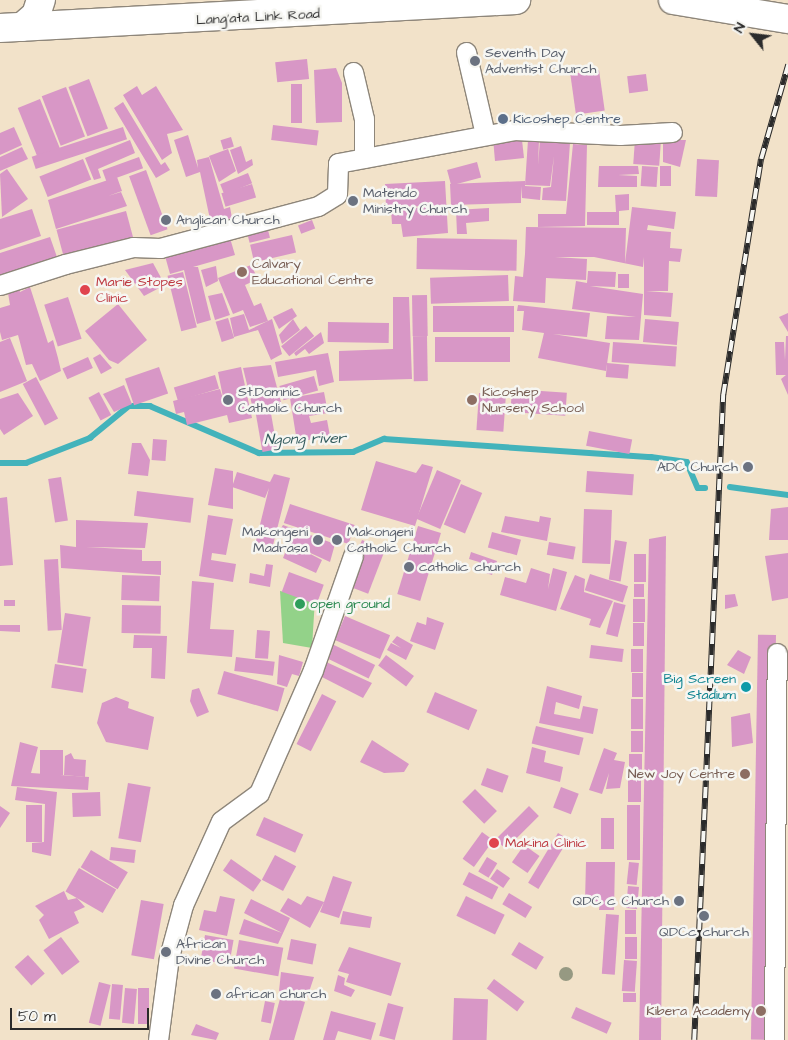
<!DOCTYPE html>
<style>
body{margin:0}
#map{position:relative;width:788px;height:1040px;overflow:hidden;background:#f2e2c9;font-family:"Architects Daughter",sans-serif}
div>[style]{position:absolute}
.green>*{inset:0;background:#93d289}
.stream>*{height:5.5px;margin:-2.75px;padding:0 2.75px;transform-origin:2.75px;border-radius:2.75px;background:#43b3bb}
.building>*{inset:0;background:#d897c6;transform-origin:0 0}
.roads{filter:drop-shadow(1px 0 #8e867a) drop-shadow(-1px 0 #8e867a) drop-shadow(0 1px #8e867a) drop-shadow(0 -1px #8e867a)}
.minor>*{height:19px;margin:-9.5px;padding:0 9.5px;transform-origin:9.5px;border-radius:9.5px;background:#fff}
.secondary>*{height:28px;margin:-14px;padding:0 14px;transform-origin:14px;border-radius:14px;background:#fff}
.rail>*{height:5.5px;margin-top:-2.75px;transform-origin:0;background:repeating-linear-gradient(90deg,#f6f6f2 0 11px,#2b2b2b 0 22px);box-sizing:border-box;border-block:1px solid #2b2b2b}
.trees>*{width:14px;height:14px;margin:-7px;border-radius:50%;background:#969982}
.dots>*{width:14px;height:14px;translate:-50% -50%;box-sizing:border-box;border:2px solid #f6f6f2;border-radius:50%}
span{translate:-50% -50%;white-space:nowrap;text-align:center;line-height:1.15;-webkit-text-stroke:5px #f6f6f2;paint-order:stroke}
.street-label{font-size:14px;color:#2b2b2b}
.worship-label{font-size:14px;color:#5b616d}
.left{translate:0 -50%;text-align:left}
.right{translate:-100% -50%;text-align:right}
.service-label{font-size:14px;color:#4e5e75}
.education-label{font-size:14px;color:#785e54}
.health-label{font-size:14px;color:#be3a42}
.leisure-label{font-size:14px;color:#27864d}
.culture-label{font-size:14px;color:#0d838f}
.water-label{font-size:15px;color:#335b5d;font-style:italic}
.north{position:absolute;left:728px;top:10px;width:50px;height:50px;-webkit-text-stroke:4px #f6f6f2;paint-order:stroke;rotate:299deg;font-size:14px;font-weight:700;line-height:20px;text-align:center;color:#2b2b2b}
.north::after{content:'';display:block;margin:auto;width:18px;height:22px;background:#2b2b2b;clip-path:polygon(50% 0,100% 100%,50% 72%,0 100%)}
.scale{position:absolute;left:10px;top:1008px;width:139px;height:22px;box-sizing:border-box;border:2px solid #2b2b2b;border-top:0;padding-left:6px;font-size:15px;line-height:18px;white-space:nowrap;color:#2b2b2b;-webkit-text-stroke:4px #f6f6f2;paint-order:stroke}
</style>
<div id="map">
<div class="green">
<i style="clip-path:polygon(280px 591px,315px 598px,312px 648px,283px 643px)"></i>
</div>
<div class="stream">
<i style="left:0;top:463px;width:26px"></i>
<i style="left:26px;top:463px;width:69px;rotate:-21.3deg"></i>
<i style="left:90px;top:438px;width:50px;rotate:-39.4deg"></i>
<i style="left:129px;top:406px;width:21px"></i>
<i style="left:150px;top:406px;width:119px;rotate:23.3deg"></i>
<i style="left:259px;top:453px;width:94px;rotate:-0.6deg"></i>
<i style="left:353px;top:452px;width:34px;rotate:-23deg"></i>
<i style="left:384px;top:439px;width:268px;rotate:3.9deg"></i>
<i style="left:651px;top:457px;width:36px;rotate:8deg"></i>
<i style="left:687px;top:462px;width:28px;rotate:67deg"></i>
<i style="left:698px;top:488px;width:7px"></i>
<i style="left:730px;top:487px;width:59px;rotate:7.9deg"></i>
</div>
<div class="building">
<i style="left:307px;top:59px;width:20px;height:32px;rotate:84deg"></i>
<i style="clip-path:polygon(336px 68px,342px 83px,342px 122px,316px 123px,314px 70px)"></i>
<i style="left:599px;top:70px;width:41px;height:29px;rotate:82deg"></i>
<i style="left:646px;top:74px;width:17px;height:19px;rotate:83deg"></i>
<i style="left:89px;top:79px;width:53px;height:22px;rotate:69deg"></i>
<i style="left:291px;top:84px;width:11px;height:39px"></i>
<i style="clip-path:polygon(137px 86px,142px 95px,156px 86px,183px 130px,167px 134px,172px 153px,162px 160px,123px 95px)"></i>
<i style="left:66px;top:87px;width:53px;height:26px;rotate:69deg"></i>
<i style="left:40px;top:99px;width:53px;height:24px;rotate:68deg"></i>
<i style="clip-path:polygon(123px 102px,161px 165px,165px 162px,170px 170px,156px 178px,114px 108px)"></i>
<i style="left:273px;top:125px;width:46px;height:15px;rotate:7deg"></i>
<i style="clip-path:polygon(14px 127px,22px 145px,0 155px,0 133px)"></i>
<i style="left:123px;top:127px;width:13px;height:96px;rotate:72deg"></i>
<i style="clip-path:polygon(188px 135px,198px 168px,197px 160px,209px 157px,224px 209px,230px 207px,232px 218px,211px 224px,200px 172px,186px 177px,174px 140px)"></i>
<i style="clip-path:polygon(515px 136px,522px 140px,524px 158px,495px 161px,493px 138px)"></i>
<i style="left:231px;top:137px;width:10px;height:11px;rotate:73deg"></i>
<i style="left:635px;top:139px;width:26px;height:25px;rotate:4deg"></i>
<i style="clip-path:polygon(130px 140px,135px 153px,98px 169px,101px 178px,94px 180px,85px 158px)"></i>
<i style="clip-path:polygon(528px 140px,539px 140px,538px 165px,540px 140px,570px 143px,566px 201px,542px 200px,543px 188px,551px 187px,554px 156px,550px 186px,525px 185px)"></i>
<i style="clip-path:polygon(663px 140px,686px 140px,680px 167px,663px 162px)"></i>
<i style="clip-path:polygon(573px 144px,587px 145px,585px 226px,538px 227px,538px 214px,566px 214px)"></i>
<i style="clip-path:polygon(241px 146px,246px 162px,252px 159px,253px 165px,238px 174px,230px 150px)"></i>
<i style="clip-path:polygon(22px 147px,28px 159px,0 171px,0 157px)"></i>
<i style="clip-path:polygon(228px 149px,236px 171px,219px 182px,209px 156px)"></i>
<i style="left:139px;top:157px;width:12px;height:39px;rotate:70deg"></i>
<i style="left:83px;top:159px;width:22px;height:47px;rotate:68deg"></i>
<i style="left:697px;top:159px;width:22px;height:37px;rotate:3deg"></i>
<i style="left:477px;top:162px;width:16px;height:31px;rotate:75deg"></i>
<i style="clip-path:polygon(599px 166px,638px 166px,639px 174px,618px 175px,637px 176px,637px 187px,598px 187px)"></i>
<i style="left:642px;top:166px;width:16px;height:20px;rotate:4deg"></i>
<i style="left:660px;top:166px;width:11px;height:20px"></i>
<i style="clip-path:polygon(7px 169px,28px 199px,2px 217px,0 174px)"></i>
<i style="left:146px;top:170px;width:63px;height:18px;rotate:70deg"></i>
<i style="left:248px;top:173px;width:11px;height:30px;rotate:68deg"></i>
<i style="clip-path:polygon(117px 177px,122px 191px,108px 196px,121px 192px,127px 206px,56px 229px,48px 200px)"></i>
<i style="clip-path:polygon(445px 181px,448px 233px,403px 237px,401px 224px,392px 224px,391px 210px,438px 206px,386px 207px,385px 184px)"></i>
<i style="clip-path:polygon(525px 181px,525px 186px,541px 187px,540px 200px,522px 198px,521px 186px,521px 203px,451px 205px,450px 184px)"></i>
<i style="left:252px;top:184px;width:14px;height:32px;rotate:73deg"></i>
<i style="clip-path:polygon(629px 194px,629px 210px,619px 211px,619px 225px,587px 225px,587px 212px,616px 212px,615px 195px)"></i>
<i style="clip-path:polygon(632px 207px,676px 212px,674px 229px,648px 225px,647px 230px,671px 232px,670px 248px,682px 249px,680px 262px,669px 261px,668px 291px,646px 291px,673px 293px,671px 317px,644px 315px,644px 257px,643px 267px,594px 257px,555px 257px,587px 259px,586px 280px,546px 278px,545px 303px,513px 301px,515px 276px,523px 277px,525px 254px,539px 257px,525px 254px,526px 227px,626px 228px,625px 263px)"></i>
<i style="clip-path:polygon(489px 208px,489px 221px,466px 223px,467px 234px,457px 234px,456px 210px)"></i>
<i style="clip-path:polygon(32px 209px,41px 236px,0 250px,0 219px)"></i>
<i style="left:126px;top:211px;width:27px;height:72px;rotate:75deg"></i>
<i style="left:312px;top:220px;width:9px;height:15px;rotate:69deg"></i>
<i style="left:268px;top:230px;width:8px;height:21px;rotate:76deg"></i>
<i style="left:292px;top:235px;width:18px;height:43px;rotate:77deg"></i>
<i style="clip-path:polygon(50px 237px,57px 257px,0 280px,0 253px)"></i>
<i style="clip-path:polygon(230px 238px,235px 255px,193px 267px,198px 267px,211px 320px,197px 324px,184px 270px,170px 274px,165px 256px)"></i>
<i style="left:417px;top:238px;width:100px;height:31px;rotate:1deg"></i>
<i style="clip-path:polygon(153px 263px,165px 285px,144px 296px,125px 270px)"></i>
<i style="clip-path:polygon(251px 265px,258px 279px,245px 285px,254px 306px,261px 303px,268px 321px,250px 327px,243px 310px,233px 314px,218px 278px)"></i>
<i style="clip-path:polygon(216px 266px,218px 281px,206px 287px,201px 270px)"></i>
<i style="clip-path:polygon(588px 271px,616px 272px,615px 287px,590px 286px,643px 294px,639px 340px,605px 339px,607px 316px,636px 317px,572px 309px,576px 281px,587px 283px)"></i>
<i style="left:183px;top:272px;width:57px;height:16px;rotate:76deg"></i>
<i style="left:618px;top:274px;width:11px;height:14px"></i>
<i style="left:508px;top:275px;width:26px;height:78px;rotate:88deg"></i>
<i style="clip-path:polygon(18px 287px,20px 292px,30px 287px,48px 343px,53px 340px,58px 358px,61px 371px,40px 381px,32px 364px,26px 365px,18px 335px,2px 340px,0 332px,0 308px,10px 305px,8px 293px)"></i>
<i style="clip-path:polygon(222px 293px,230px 315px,215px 320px,208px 296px)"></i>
<i style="left:427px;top:295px;width:41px;height:15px;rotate:89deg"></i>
<i style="left:68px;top:297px;width:44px;height:25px;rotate:72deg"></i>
<i style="clip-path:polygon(393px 297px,409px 297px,412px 379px,339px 381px,339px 351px,393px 349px)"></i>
<i style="clip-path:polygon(118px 304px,147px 340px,118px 364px,109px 360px,85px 331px)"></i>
<i style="clip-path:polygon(518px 305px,590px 313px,587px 337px,553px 334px,610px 343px,606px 371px,538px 358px,544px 333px,522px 330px,524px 311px,517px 311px)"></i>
<i style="left:514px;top:306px;width:26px;height:81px;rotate:90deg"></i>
<i style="clip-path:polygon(292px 308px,297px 316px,279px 329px,273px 317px)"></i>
<i style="clip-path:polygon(788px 313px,788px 332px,779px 317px)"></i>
<i style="clip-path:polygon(244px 314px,249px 330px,272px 319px,282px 354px,271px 360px,258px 330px,234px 337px,230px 318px)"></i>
<i style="left:228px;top:318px;width:21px;height:13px;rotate:73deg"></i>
<i style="clip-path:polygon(293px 319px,300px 330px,282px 344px,279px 335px)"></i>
<i style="left:645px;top:319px;width:34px;height:23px;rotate:5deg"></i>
<i style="left:328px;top:322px;width:61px;height:20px;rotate:1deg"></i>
<i style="left:306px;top:326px;width:13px;height:32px;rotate:51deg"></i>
<i style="clip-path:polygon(321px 332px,324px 343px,309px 354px,305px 349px,296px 356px,294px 353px)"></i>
<i style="left:427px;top:336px;width:45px;height:14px;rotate:89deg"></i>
<i style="clip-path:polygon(786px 336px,788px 336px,788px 395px,781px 379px,786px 375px,776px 375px,775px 342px,784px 342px,785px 360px)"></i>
<i style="left:510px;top:337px;width:25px;height:75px;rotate:90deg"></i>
<i style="clip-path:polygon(10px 338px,27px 381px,0 392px,0 342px)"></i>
<i style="left:613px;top:342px;width:64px;height:20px;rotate:4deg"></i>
<i style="clip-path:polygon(328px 353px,334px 382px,319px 386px,316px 370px,278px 377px,275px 362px)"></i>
<i style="clip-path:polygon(100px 354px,112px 368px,101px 374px,93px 358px)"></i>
<i style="left:88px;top:357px;width:12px;height:28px;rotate:66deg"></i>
<i style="left:607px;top:363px;width:22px;height:14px;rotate:5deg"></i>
<i style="clip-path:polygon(271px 365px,282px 406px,253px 409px,243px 368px)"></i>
<i style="left:159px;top:367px;width:28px;height:36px;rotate:71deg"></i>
<i style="clip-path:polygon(241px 367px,252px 418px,229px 423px,227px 415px,187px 425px,184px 412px,176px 414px,173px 401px,220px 389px,224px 402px,218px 372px)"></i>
<i style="left:215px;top:375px;width:14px;height:43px;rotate:73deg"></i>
<i style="left:314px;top:376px;width:15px;height:36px;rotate:74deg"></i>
<i style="left:36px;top:377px;width:47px;height:15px;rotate:62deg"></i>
<i style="clip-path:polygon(124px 385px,132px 404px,114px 412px,103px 394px)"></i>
<i style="left:512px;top:389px;width:55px;height:23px;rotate:4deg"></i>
<i style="left:99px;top:392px;width:26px;height:12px;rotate:62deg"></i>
<i style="clip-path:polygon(324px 392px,328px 413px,309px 416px,311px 423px,327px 420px,330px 436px,297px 442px,290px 398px)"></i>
<i style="clip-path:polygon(18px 393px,33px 416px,4px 435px,0 429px,0 399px)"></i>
<i style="left:479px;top:393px;width:27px;height:37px;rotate:4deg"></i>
<i style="left:270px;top:408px;width:42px;height:15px;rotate:80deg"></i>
<i style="left:589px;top:431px;width:44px;height:15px;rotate:11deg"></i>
<i style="left:153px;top:439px;width:14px;height:21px;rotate:4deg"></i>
<i style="clip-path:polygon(132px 443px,141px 443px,150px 460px,148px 476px,128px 474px)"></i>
<i style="clip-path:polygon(376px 461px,416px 473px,422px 464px,433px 467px,415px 526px,361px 510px)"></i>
<i style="clip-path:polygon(215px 468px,233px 471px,233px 509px,208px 505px)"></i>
<i style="left:437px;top:470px;width:26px;height:53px;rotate:23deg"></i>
<i style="left:587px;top:471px;width:47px;height:21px;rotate:4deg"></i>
<i style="clip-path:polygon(237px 472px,270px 482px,274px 474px,290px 478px,272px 549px,255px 545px,269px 488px,265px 498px,232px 487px)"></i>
<i style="left:61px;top:477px;width:44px;height:13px;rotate:81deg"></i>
<i style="left:461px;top:484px;width:23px;height:44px;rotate:23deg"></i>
<i style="left:137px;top:491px;width:57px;height:25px;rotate:7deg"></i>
<i style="clip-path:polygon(7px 497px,13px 565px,0 566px,0 498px)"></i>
<i style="left:290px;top:504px;width:68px;height:20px;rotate:18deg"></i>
<i style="clip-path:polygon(788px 507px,788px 540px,769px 540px,771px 509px)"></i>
<i style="left:584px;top:509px;width:28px;height:54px;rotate:2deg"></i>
<i style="clip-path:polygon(208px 515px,233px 519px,226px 555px,212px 553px,211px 560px,236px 564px,233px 582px,199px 576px)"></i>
<i style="clip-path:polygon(505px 516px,539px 522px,540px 516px,551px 518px,547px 541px,501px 532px)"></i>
<i style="clip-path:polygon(76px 520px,148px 523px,145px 548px,86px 547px,142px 550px,142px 561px,161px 561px,161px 575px,61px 568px,60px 545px,76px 547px)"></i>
<i style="clip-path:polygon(283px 525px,335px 544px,330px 562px,293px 545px,322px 560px,316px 573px,283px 558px,294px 531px,290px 540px,278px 533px)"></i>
<i style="left:418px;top:526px;width:24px;height:71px;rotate:17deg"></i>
<i style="left:492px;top:532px;width:30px;height:16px;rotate:15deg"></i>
<i style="clip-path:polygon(666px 536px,661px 1040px,639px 1040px,649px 539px)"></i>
<i style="left:362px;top:540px;width:25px;height:48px;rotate:21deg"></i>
<i style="left:615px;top:540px;width:12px;height:40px;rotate:9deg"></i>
<i style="left:549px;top:542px;width:27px;height:13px;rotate:10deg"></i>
<i style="clip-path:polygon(471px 552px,497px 561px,492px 575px,477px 570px,479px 562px,469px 559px)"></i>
<i style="clip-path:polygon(788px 553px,788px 598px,772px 601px,765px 556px)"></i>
<i style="left:634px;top:554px;width:12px;height:28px"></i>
<i style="left:58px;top:559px;width:71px;height:14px;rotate:87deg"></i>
<i style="clip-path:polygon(266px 564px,273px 565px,270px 587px,249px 583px,250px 573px,264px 576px)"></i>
<i style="clip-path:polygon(531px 568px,550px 574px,548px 589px,553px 568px,567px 572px,556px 611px,500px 595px,505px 577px,526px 583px)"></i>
<i style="left:289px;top:572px;width:37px;height:21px;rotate:20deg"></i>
<i style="left:590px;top:574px;width:40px;height:17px;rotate:18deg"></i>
<i style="left:122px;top:575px;width:38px;height:25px;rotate:2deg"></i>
<i style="clip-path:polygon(575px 575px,585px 579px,584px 592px,613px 601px,600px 628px,589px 625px,591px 619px,560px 609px)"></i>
<i style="clip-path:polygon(192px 581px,214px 583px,210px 629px,234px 630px,232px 657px,187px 653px)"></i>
<i style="left:634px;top:584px;width:10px;height:13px"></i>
<i style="clip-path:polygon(735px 594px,738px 606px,725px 609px,725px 595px)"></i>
<i style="left:633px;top:599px;width:12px;height:23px"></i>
<i style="left:15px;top:600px;width:6px;height:11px;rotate:90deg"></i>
<i style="left:614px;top:602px;width:12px;height:33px;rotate:14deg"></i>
<i style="left:122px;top:605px;width:39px;height:28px;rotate:1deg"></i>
<i style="left:65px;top:613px;width:26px;height:50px;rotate:9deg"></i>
<i style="left:345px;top:616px;width:49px;height:26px;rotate:23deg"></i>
<i style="clip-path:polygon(427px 617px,444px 623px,435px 650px,410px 641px,417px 622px,426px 625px)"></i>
<i style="left:644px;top:623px;width:23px;height:11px;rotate:90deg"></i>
<i style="clip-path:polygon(0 625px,20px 625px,20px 632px,0 631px)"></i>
<i style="left:257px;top:630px;width:13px;height:28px;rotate:4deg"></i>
<i style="clip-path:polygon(134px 635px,167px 636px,165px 679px,151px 678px,152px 648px,133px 648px)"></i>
<i style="left:776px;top:635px;width:405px;height:18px;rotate:91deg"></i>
<i style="clip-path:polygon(397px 636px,413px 645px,406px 660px,387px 650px,391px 643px,401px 648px,392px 642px)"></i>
<i style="left:332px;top:644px;width:48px;height:15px;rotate:26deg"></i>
<i style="left:591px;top:645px;width:33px;height:13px;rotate:7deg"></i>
<i style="left:631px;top:649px;width:12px;height:23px"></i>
<i style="clip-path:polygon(738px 650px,751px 657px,744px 674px,727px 665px)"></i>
<i style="clip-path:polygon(279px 655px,303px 662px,299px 676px,292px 674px,287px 687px,277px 684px)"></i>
<i style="left:386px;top:655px;width:35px;height:13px;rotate:37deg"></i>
<i style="left:236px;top:657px;width:39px;height:14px;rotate:7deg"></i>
<i style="clip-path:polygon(324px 661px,372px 683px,363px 698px,318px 675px)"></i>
<i style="left:55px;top:664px;width:32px;height:24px;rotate:9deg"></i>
<i style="left:224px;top:671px;width:63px;height:24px;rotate:16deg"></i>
<i style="left:632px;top:673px;width:11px;height:24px"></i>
<i style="clip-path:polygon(547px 686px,582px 696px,579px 709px,556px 702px,554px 714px,580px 719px,583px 706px,598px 709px,593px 734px,539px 723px)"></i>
<i style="clip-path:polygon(199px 688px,209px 712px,197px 717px,190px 701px,192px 690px)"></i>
<i style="left:435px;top:692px;width:46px;height:22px;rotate:23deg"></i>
<i style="left:322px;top:694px;width:16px;height:56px;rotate:27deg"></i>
<i style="clip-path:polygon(116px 697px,129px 702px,128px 708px,154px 717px,148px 750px,106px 742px,97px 723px,102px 703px)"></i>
<i style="left:631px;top:699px;width:12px;height:30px"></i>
<i style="clip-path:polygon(750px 713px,753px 743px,732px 747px,731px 717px)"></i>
<i style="left:536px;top:726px;width:49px;height:18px;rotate:14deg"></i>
<i style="left:631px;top:731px;width:12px;height:21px"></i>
<i style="clip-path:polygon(372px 740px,409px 764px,404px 772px,384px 773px,360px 762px)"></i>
<i style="clip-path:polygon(20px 742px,38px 747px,31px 773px,89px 777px,88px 790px,11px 786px)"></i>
<i style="clip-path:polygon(532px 747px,546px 751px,544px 762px,563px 767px,560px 782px,526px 773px)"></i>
<i style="clip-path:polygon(604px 748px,617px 753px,614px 760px,625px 762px,620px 788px,606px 789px,609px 773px,602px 794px,589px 790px)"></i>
<i style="left:40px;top:750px;width:23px;height:25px"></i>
<i style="clip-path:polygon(71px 753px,74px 759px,86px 760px,85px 777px,64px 775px,65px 756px)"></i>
<i style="left:642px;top:754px;width:23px;height:13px;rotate:90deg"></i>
<i style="left:487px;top:768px;width:23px;height:18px;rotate:20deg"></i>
<i style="left:628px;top:780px;width:13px;height:22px"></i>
<i style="left:128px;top:783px;width:23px;height:56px;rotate:10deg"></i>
<i style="clip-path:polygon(17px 787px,57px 792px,51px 856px,32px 852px,32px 843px,44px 842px,45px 804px,15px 800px)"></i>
<i style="left:561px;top:787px;width:19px;height:22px;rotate:21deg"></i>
<i style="left:475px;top:789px;width:31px;height:18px;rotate:45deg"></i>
<i style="left:100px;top:792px;width:24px;height:28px;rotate:88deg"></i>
<i style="left:26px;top:805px;width:16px;height:37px"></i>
<i style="left:627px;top:805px;width:13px;height:55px"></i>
<i style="clip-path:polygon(0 806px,10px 813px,0 828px)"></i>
<i style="left:529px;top:806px;width:14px;height:47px;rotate:45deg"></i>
<i style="left:264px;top:817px;width:43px;height:20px;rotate:24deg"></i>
<i style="left:601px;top:818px;width:13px;height:31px"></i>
<i style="left:482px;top:832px;width:14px;height:33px;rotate:36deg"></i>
<i style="left:558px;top:833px;width:12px;height:58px;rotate:31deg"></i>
<i style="left:524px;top:845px;width:19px;height:21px;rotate:35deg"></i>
<i style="left:111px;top:847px;width:25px;height:13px;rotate:7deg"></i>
<i style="left:91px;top:850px;width:43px;height:20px;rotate:31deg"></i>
<i style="left:275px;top:855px;width:24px;height:28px;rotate:28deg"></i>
<i style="left:487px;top:857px;width:12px;height:17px;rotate:31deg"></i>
<i style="left:231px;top:859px;width:37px;height:14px;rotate:35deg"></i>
<i style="clip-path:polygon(586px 862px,615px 862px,614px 910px,599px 910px,600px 902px,585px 901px)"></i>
<i style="left:629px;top:862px;width:10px;height:22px;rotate:6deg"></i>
<i style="left:79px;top:868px;width:43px;height:27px;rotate:30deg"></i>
<i style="left:497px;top:869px;width:16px;height:12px;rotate:35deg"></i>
<i style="left:469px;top:872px;width:33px;height:14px;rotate:27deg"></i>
<i style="clip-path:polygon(333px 876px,352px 882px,339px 918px,320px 912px,324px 902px,310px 928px,280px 911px,288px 898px,301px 905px,307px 896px,324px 902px)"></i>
<i style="left:628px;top:886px;width:11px;height:22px;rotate:5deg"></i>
<i style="clip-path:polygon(64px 891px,68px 900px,77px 898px,85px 907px,74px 912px,79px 923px,49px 939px,39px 920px,44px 915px,35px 906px)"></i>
<i style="left:509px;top:893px;width:27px;height:13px;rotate:31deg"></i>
<i style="clip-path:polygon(220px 896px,235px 899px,227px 936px,199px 930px,204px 910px,216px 912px)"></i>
<i style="left:466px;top:896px;width:43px;height:22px;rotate:26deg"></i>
<i style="clip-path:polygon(251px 899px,290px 918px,278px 944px,239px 934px,244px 919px,282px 933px,244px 913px)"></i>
<i style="left:141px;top:900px;width:23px;height:56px;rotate:10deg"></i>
<i style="left:625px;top:910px;width:11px;height:24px"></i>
<i style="clip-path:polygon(343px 911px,372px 917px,370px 928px,340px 924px)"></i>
<i style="left:606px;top:914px;width:13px;height:60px;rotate:4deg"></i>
<i style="left:205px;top:935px;width:29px;height:25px;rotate:10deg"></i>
<i style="left:61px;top:937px;width:31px;height:22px;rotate:53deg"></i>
<i style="left:625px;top:937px;width:12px;height:22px"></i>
<i style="left:291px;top:939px;width:26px;height:21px;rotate:11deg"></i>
<i style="left:239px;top:940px;width:45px;height:29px;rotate:10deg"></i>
<i style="left:519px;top:942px;width:29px;height:15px;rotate:31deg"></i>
<i style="clip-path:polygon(349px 947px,401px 963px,391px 996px,346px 982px,349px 974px,338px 971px)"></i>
<i style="left:28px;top:955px;width:25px;height:18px;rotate:48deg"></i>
<i style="left:624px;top:960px;width:13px;height:31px;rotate:4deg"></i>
<i style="clip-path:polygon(281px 972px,314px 977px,307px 998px,279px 991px)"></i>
<i style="clip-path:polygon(338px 975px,345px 978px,344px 985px,355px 990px,351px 997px,334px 991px)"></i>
<i style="left:494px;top:979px;width:38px;height:12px;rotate:37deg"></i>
<i style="left:99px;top:982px;width:12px;height:42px;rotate:14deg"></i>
<i style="left:112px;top:984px;width:11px;height:35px;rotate:5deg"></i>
<i style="left:125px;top:988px;width:12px;height:35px;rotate:5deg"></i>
<i style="left:138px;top:988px;width:11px;height:36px"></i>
<i style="left:623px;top:993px;width:13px;height:9px"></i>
<i style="clip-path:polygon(281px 995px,305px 1002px,294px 1040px,269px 1040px)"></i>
<i style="left:454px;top:998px;width:34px;height:42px;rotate:2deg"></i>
<i style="left:265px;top:1001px;width:10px;height:21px;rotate:11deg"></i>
<i style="left:388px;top:1003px;width:16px;height:34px;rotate:15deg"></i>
<i style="left:576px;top:1007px;width:39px;height:12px;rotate:24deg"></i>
<i style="clip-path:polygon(331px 1011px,376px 1023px,371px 1040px,338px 1031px,335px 1040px,323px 1040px)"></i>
<i style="clip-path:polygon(196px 1024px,219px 1033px,216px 1040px,191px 1035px)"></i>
</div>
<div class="roads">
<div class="minor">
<i style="left:466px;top:52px;width:84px;rotate:77deg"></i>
<i style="left:353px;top:72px;width:48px;rotate:76.8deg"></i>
<i style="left:364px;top:119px;width:39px;rotate:90deg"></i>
<i style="left:0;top:285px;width:68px;rotate:-17.9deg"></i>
<i style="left:65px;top:264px;width:70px;rotate:-14deg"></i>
<i style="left:133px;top:247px;width:27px;rotate:2deg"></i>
<i style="left:160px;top:248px;width:163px;rotate:-14.9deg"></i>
<i style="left:318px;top:206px;width:22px;rotate:-32deg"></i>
<i style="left:337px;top:194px;width:31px;rotate:-88deg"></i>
<i style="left:338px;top:163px;width:179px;rotate:-10.6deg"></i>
<i style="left:514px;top:130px;width:106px;rotate:2.7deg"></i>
<i style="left:620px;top:135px;width:52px;rotate:-3.3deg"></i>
<i style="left:158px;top:1040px;width:84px;rotate:-82.5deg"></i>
<i style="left:169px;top:957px;width:54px;rotate:-74.9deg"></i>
<i style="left:183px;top:905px;width:92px;rotate:-65.7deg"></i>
<i style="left:221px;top:821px;width:47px;rotate:-36.4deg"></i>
<i style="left:259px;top:793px;width:134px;rotate:-66.3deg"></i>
<i style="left:313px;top:670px;width:121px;rotate:-70.7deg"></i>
<i style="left:774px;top:1040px;width:387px;rotate:-89.6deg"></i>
</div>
<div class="secondary">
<i style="left:673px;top:0;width:117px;rotate:9.4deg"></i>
<i style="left:22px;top:27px;width:18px;rotate:-41deg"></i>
<i style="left:36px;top:15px;width:16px;rotate:-72deg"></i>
<i style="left:0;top:28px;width:517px;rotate:-3.11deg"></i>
</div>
</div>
<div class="rail">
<i style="left:694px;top:1040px;width:646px;rotate:-87.43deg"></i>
<i style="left:723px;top:395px;width:239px;rotate:-80.9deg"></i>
<i style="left:761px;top:159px;width:98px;rotate:-74deg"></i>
</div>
<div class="trees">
<i style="left:566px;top:974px"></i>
</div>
<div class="dots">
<i style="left:475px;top:61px;background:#6b7280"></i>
<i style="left:503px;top:119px;background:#5c6f8a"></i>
<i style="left:353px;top:201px;background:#6b7280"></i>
<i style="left:166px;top:220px;background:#6b7280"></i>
<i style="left:242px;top:272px;background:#8d6e63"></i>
<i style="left:85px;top:290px;background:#e0444e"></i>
<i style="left:228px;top:400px;background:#6b7280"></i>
<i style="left:472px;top:400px;background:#8d6e63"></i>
<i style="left:748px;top:467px;background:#6b7280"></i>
<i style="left:318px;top:540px;background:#6b7280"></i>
<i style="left:337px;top:540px;background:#6b7280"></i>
<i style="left:409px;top:567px;background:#6b7280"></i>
<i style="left:300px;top:604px;background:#2e9e5b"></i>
<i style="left:746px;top:687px;background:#0f9aa8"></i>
<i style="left:745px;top:774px;background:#8d6e63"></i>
<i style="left:494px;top:843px;background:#e0444e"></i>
<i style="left:679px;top:901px;background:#6b7280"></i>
<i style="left:704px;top:916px;background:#6b7280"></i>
<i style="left:166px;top:952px;background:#6b7280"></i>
<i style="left:216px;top:994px;background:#6b7280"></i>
<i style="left:761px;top:1011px;background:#8d6e63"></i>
</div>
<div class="street-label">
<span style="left:258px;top:17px;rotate:-3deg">Lang'ata Link Road</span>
</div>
<div class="worship-label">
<span class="left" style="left:485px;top:61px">Seventh Day<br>Adventist Church</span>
<span class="left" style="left:363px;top:201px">Matendo<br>Ministry Church</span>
<span class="left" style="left:176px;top:220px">Anglican Church</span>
<span class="left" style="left:238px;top:400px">St.Domnic<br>Catholic Church</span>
<span class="right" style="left:738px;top:467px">ADC Church</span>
<span class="right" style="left:308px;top:540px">Makongeni<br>Madrasa</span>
<span class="left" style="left:347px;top:540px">Makongeni<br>Catholic Church</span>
<span class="left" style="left:419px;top:567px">catholic church</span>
<span class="right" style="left:669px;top:901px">QDC c Church</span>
<span style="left:704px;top:932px">QDCc church</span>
<span class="left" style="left:176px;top:952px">African<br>Divine Church</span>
<span class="left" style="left:226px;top:994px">african church</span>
</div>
<div class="service-label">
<span class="left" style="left:513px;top:119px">Kicoshep Centre</span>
</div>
<div class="education-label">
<span class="left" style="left:252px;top:272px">Calvary<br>Educational Centre</span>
<span class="left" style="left:482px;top:400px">Kicoshep<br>Nursery School</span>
<span class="right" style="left:735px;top:774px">New Joy Centre</span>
<span class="right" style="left:751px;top:1011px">Kibera Academy</span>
</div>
<div class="health-label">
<span class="left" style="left:96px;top:290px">Marie Stopes<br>Clinic</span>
<span class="left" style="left:505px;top:843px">Makina Clinic</span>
</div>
<div class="leisure-label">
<span class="left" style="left:310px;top:604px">open ground</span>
</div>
<div class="culture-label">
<span class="right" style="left:736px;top:687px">Big Screen<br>Stadium</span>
</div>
<div class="water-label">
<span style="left:305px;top:439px;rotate:-1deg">Ngong river</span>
</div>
<div class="north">N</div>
<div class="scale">50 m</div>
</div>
